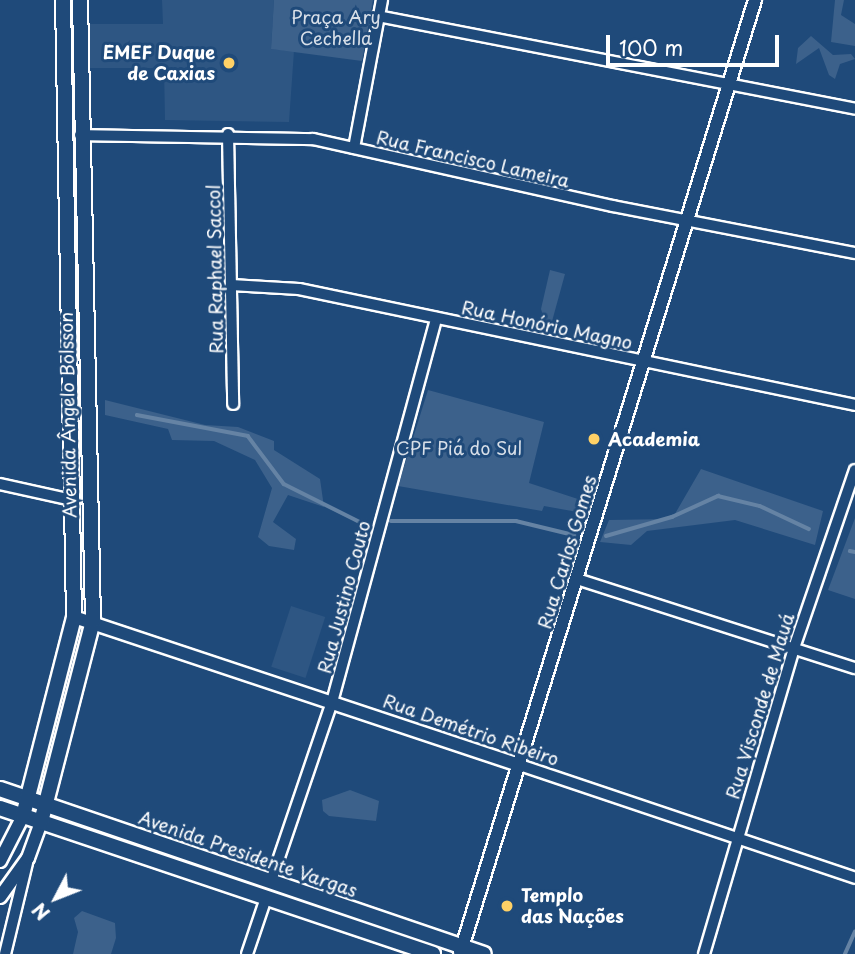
<!DOCTYPE html>
<meta charset="utf-8">
<style>
body{margin:0}
#map{position:relative;width:855px;height:954px;overflow:hidden;background:#1f4a7a;font-family:"Playpen Sans",sans-serif}
div>[style]{position:absolute}
.built>*{inset:0;background:#2e5683;transform-origin:0 0}
.green>*{inset:0;background:#3c618b;transform-origin:0 0}
.stream>*{height:3.5px;margin:-1.75px;padding:0 1.75px;transform-origin:1.75px;border-radius:1.75px;background:#6583a4}
.roads{filter:drop-shadow(2px 0 #fff) drop-shadow(-2px 0 #fff) drop-shadow(0 2px #fff) drop-shadow(0 -2px #fff)}
.minor>*{height:10px;margin:-5px;padding:0 5px;transform-origin:5px;border-radius:5px;background:#1f4a7a}
.tertiary>*{height:12px;margin:-6px;padding:0 6px;transform-origin:6px;border-radius:6px;background:#1f4a7a}
.secondary>*{height:14px;margin:-7px;padding:0 7px;transform-origin:7px;border-radius:7px;background:#1f4a7a}
.dots>*{width:19px;height:19px;translate:-50% -50%;box-sizing:border-box;border:4px solid #1f4a7a;border-radius:50%}
span{translate:-50% -50%;white-space:nowrap;text-align:center;line-height:1.15;-webkit-text-stroke:6px #1f4a7a;paint-order:stroke}
.park-label{font-size:18px;color:#d8dfe8}
.poi-label{font-size:18px;color:#fff;font-weight:700}
.right{translate:-100% -50%;text-align:right}
.left{translate:0 -50%;text-align:left}
.street-label{font-size:18px;color:#fff}
.north{position:absolute;left:21px;top:863px;width:70px;height:70px;-webkit-text-stroke:5px #1f4a7a;paint-order:stroke;rotate:228deg;font-size:19px;font-weight:700;line-height:28px;text-align:center;color:#fff}
.north::after{content:'';display:block;margin:auto;width:24px;height:32px;background:#fff;clip-path:polygon(50% 0,100% 100%,50% 72%,0 100%)}
.scale{position:absolute;left:606px;top:35px;width:173px;height:32px;box-sizing:border-box;border:4px solid #fff;border-top:0;padding-left:9px;font-size:21px;line-height:24px;white-space:nowrap;color:#fff;-webkit-text-stroke:5px #1f4a7a;paint-order:stroke}
</style>
<div id="map">
<div class="built">
<i style="clip-path:polygon(162px 0,274px 0,271px 49px,294px 51px,289px 122px,165px 120px,164px 68px,90px 68px,88px 24px,163px 24px)"></i>
<i style="left:291px;top:606px;width:36px;height:64px;rotate:18deg"></i>
</div>
<div class="green">
<i style="clip-path:polygon(70px 0,74px 0,75px 213px,72px 151px)"></i>
<i style="clip-path:polygon(274px 0,373px 0,362px 61px,271px 49px)"></i>
<i style="clip-path:polygon(835px 0,844px 0,841px 15px,855px 24px,855px 46px,831px 42px)"></i>
<i style="clip-path:polygon(811px 36px,833px 55px,851px 54px,855px 59px,840px 64px,835px 79px,829px 75px,819px 48px,796px 64px,798px 48px)"></i>
<i style="clip-path:polygon(550px 270px,565px 274px,551px 325px,545px 322px,541px 309px)"></i>
<i style="left:81px;top:390px;width:220px;height:3px;rotate:89deg"></i>
<i style="clip-path:polygon(428px 390px,544px 422px,529px 483px,584px 501px,583px 513px,544px 506px,542px 511px,398px 486px)"></i>
<i style="clip-path:polygon(105px 400px,205px 425px,238px 427px,274px 441px,274px 450px,320px 479px,324px 507px,288px 495px,273px 522px,296px 539px,294px 550px,269px 546px,258px 537px,272px 488px,255px 460px,214px 441px,172px 440px,168px 429px,105px 415px)"></i>
<i style="clip-path:polygon(701px 469px,823px 511px,815px 545px,735px 520px,647px 531px,631px 545px,600px 542px,609px 520px,672px 519px)"></i>
<i style="clip-path:polygon(855px 518px,855px 599px,828px 590px)"></i>
<i style="left:80px;top:633px;width:160px;height:3px;rotate:103deg"></i>
<i style="clip-path:polygon(350px 790px,379px 801px,376px 821px,329px 816px,323px 811px,322px 800px)"></i>
<i style="clip-path:polygon(82px 911px,115px 923px,116px 938px,111px 954px,73px 954px,78px 932px,74px 918px)"></i>
</div>
<div class="stream">
<i style="left:137px;top:415px;width:113px;rotate:10.7deg"></i>
<i style="left:248px;top:436px;width:60px;rotate:53.1deg"></i>
<i style="left:284px;top:484px;width:85px;rotate:26.6deg"></i>
<i style="left:391px;top:521px;width:125px"></i>
<i style="left:516px;top:521px;width:60px;rotate:13.6deg"></i>
<i style="left:606px;top:536px;width:69px;rotate:-16.1deg"></i>
<i style="left:672px;top:517px;width:51px;rotate:-24.5deg"></i>
<i style="left:718px;top:496px;width:43px;rotate:13.4deg"></i>
<i style="left:760px;top:506px;width:54px;rotate:25.1deg"></i>
<i style="left:850px;top:551px;width:5px;rotate:11deg"></i>
<i style="left:845px;top:954px;width:24px;rotate:-66deg"></i>
</div>
<div class="roads">
<div class="minor">
<i style="left:378px;top:16px;width:486px;rotate:11deg"></i>
<i style="left:228px;top:134px;width:270px;rotate:88.9deg"></i>
<i style="left:80px;top:135px;width:233px;rotate:1deg"></i>
<i style="left:313px;top:139px;width:307px;rotate:12.6deg"></i>
<i style="left:613px;top:206px;width:247px;rotate:11deg"></i>
<i style="left:354px;top:148px;width:151px;rotate:-79.3deg"></i>
<i style="left:231px;top:285px;width:68px;rotate:3.4deg"></i>
<i style="left:299px;top:289px;width:568px;rotate:11.78deg"></i>
<i style="left:0;top:484px;width:74px;rotate:12.5deg"></i>
<i style="left:577px;top:579px;width:292px;rotate:17.8deg"></i>
<i style="left:520px;top:765px;width:354px;rotate:18.6deg"></i>
<i style="left:271px;top:881px;width:189px;rotate:-71.2deg"></i>
<i style="left:332px;top:702px;width:398px;rotate:-74.8deg"></i>
<i style="left:5px;top:954px;width:94px;rotate:-76.4deg"></i>
<i style="left:247px;top:954px;width:59px;rotate:-71.3deg"></i>
<i style="left:704px;top:954px;width:319px;rotate:-73.6deg"></i>
<i style="left:794px;top:648px;width:188px;rotate:-71.1deg"></i>
</div>
<div class="tertiary">
<i style="left:74px;top:617px;width:470px;rotate:18.4deg"></i>
<i style="left:0;top:861px;width:51px;rotate:-62.9deg"></i>
<i style="left:0;top:897px;width:48px;rotate:-54.3deg"></i>
<i style="left:28px;top:858px;width:38px;rotate:-70deg"></i>
<i style="left:460px;top:954px;width:999px;rotate:-72.82deg"></i>
</div>
<div class="secondary">
<i style="left:0;top:789px;width:511px;rotate:18.82deg"></i>
<i style="left:0;top:808px;width:457px;rotate:18.6deg"></i>
<i style="left:23px;top:816px;width:205px;rotate:-75.6deg"></i>
<i style="left:74px;top:617px;width:617px;rotate:-91.02deg"></i>
<i style="left:41px;top:822px;width:208px;rotate:-75.5deg"></i>
<i style="left:93px;top:621px;width:621px;rotate:-91.2deg"></i>
</div>
</div>
<div class="dots">
<i style="left:229px;top:63px;background:#ffd166"></i>
<i style="left:594px;top:439px;background:#ffd166"></i>
<i style="left:507px;top:906px;background:#ffd166"></i>
</div>
<div class="park-label">
<span style="left:336px;top:28px">Praça Ary<br>Cechella</span>
<span style="left:459px;top:448px">CPF Piá do Sul</span>
</div>
<div class="poi-label">
<span class="right" style="left:215px;top:63px">EMEF Duque<br>de Caxias</span>
<span class="left" style="left:608px;top:439px">Academia</span>
<span class="left" style="left:521px;top:906px">Templo<br>das Nações</span>
</div>
<div class="street-label">
<span style="left:473px;top:159px;rotate:13deg">Rua Francisco Lameira</span>
<span style="left:215px;top:269px;rotate:-91deg">Rua Raphael Saccol</span>
<span style="left:547px;top:325px;rotate:12deg">Rua Honório Magno</span>
<span style="left:68px;top:415px;rotate:-91deg">Avenida Ângelo Bolsson</span>
<span style="left:567px;top:552px;rotate:-73deg">Rua Carlos Gomes</span>
<span style="left:344px;top:597px;rotate:-75deg">Rua Justino Couto</span>
<span style="left:760px;top:706px;rotate:-73deg">Rua Visconde de Mauá</span>
<span style="left:471px;top:730px;rotate:19deg">Rua Demétrio Ribeiro</span>
<span style="left:248px;top:854px;rotate:19deg">Avenida Presidente Vargas</span>
</div>
<div class="north">N</div>
<div class="scale">100 m</div>
</div>
